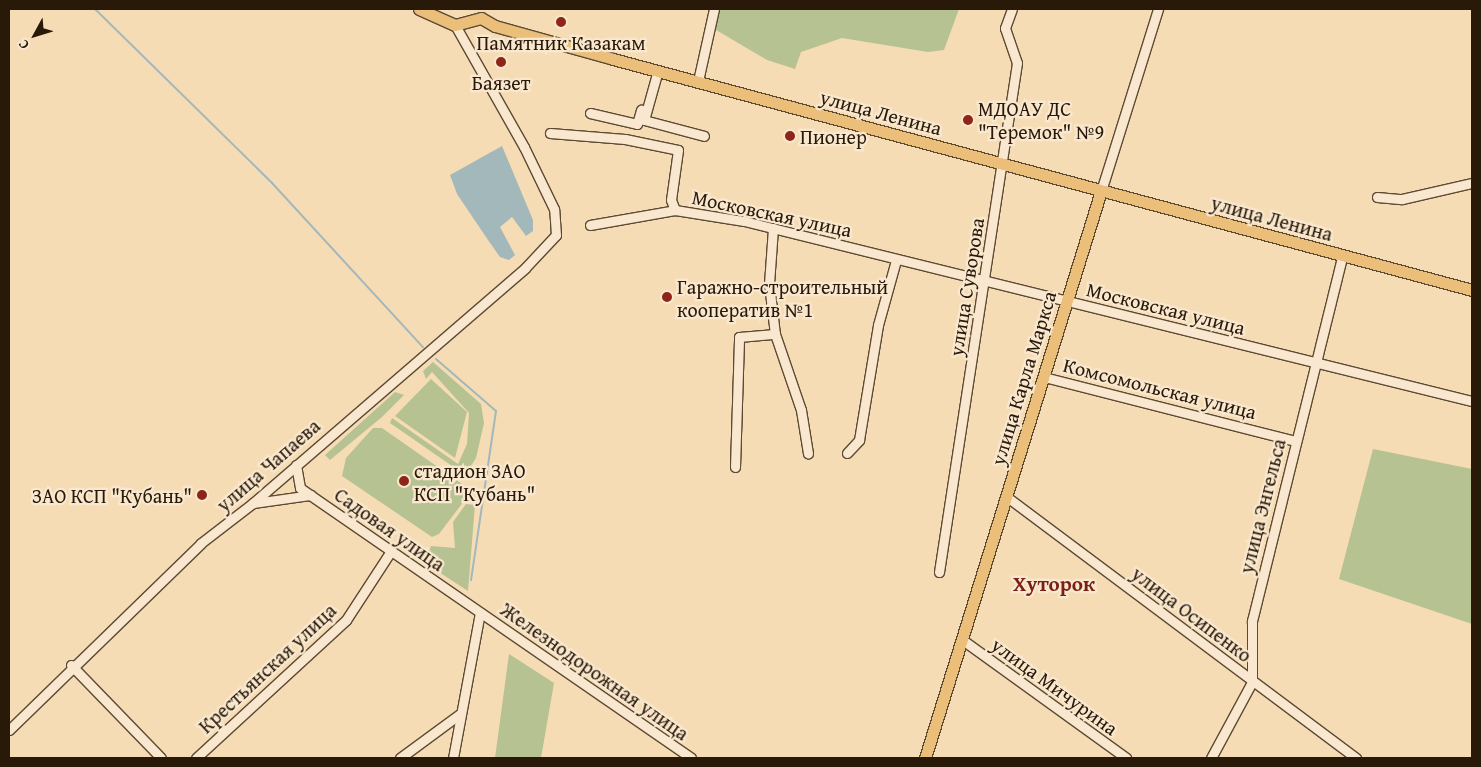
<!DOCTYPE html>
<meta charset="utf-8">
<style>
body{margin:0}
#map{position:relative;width:1481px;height:767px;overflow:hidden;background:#f6dcb5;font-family:"Gentium Book Plus",serif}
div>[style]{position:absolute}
.green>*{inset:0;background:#b6c292}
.water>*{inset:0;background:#a3b8ba}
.stream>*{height:2px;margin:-1px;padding:0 1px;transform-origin:1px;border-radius:1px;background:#a3b8ba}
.roads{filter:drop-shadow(1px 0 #5c4a33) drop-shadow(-1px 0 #5c4a33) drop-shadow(0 1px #5c4a33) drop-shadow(0 -1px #5c4a33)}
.minor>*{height:9px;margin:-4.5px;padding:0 4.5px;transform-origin:4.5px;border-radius:4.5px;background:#f9e8cf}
.major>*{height:11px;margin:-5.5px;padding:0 5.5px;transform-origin:5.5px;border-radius:5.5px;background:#ebbe7a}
.dots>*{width:14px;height:14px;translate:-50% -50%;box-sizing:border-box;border:2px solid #f9e8cf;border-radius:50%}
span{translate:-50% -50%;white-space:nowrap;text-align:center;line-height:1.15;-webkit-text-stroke:4.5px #f9e8cf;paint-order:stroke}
.poi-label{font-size:20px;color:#281908}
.left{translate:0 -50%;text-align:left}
.right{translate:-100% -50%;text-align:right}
.street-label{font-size:20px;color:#281908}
.neighbourhood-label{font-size:21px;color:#7a1f14;font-weight:700}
.frame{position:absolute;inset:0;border:10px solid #281908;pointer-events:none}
.north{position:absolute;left:10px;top:10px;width:50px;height:50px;-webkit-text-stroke:4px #f9e8cf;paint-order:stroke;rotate:231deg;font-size:14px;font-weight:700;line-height:20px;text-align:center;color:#281908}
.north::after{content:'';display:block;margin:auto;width:18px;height:22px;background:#281908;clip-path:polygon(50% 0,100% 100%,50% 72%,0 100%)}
</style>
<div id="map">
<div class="green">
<i style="clip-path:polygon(718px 9px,959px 9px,944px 50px,928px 52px,842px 38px,801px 52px,795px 69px,767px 60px,711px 27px)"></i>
<i style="clip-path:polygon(433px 362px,481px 404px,484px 423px,476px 458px,465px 475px,390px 423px,392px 418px,458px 464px,467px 444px,469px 413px,432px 372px,426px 379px,423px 371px)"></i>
<i style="clip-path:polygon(431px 379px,467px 412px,455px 458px,395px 416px)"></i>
<i style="clip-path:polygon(395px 392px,404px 395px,382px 417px,330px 460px,325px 455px)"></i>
<i style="clip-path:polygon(373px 428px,382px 428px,465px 486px,464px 501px,439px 534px,432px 537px,342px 476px,346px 458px)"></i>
<i style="clip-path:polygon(1373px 449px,1472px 469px,1472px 624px,1339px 579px)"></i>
<i style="clip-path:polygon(466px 504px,475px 505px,468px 591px,425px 563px,431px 546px,455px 548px,453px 522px)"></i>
<i style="clip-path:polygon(509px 654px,554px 683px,541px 758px,495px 758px)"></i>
</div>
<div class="water">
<i style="clip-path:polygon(502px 146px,533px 220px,533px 231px,526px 236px,512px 217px,500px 227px,515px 255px,509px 260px,500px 257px,488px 240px,457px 194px,450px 175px)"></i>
</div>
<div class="stream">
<i style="left:95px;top:9px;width:248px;rotate:44.5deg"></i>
<i style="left:272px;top:183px;width:223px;rotate:47.4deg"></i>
<i style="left:436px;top:359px;width:79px;rotate:40.9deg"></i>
<i style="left:496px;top:411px;width:171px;rotate:98.4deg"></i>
</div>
<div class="roads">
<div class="minor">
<i style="left:658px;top:70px;width:52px;rotate:105.6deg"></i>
<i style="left:644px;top:120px;width:62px;rotate:14.9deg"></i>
<i style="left:698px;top:81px;width:74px;rotate:-77.5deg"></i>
<i style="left:590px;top:113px;width:48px;rotate:13.2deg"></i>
<i style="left:637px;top:124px;width:15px;rotate:-74deg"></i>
<i style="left:550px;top:133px;width:75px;rotate:4.6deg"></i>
<i style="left:625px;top:139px;width:54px;rotate:11.7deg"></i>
<i style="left:678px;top:150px;width:50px;rotate:98deg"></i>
<i style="left:671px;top:200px;width:11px;rotate:68deg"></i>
<i style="left:675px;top:210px;width:70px;rotate:9.1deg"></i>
<i style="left:744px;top:221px;width:750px;rotate:13.89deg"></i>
<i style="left:1101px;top:191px;width:191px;rotate:-72.6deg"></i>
<i style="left:1377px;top:197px;width:25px;rotate:5deg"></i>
<i style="left:1402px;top:199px;width:72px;rotate:-12.9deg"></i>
<i style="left:590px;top:225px;width:86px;rotate:-10deg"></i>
<i style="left:773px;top:228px;width:56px;rotate:94.1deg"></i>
<i style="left:769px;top:284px;width:50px;rotate:83.2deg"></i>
<i style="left:775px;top:334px;width:80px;rotate:71.1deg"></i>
<i style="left:801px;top:410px;width:44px;rotate:80.8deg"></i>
<i style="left:1044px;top:377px;width:260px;rotate:14.3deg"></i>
<i style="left:847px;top:453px;width:18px;rotate:-47deg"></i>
<i style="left:859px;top:440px;width:117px;rotate:-80.6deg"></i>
<i style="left:878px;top:325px;width:67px;rotate:-74.5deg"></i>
<i style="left:296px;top:465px;width:23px;rotate:80deg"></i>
<i style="left:300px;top:488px;width:475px;rotate:34.6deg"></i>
<i style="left:735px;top:467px;width:130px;rotate:-88.2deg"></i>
<i style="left:739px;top:337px;width:36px;rotate:-5deg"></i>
<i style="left:1007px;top:497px;width:436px;rotate:36.8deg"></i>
<i style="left:254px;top:503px;width:57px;rotate:-8.1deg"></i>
<i style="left:939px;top:572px;width:515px;rotate:-81.29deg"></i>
<i style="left:1017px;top:63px;width:37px;rotate:-109deg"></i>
<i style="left:1005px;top:28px;width:20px;rotate:-70deg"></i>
<i style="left:964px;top:641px;width:200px;rotate:35.8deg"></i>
<i style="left:71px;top:665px;width:129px;rotate:45.9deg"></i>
<i style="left:9px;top:730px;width:268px;rotate:-44.2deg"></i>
<i style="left:201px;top:543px;width:66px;rotate:-37.6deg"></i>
<i style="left:253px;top:503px;width:359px;rotate:-40.8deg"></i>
<i style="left:525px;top:268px;width:45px;rotate:-46.8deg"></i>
<i style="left:556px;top:235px;width:26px;rotate:-94deg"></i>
<i style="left:554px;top:209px;width:69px;rotate:-115.8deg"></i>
<i style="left:524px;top:147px;width:140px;rotate:-119.5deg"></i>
<i style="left:196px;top:758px;width:204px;rotate:-42.6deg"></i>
<i style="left:346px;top:620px;width:82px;rotate:-56.9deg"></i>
<i style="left:400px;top:758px;width:74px;rotate:-36.3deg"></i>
<i style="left:453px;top:758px;width:148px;rotate:-79.5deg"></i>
<i style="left:1211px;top:758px;width:86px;rotate:-61.7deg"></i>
<i style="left:1252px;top:682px;width:61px;rotate:-90deg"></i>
<i style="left:1252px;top:621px;width:375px;rotate:-76.1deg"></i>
</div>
<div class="major">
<i style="left:419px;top:9px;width:39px;rotate:24deg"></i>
<i style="left:455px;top:25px;width:27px;rotate:-15deg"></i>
<i style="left:481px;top:18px;width:16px;rotate:30deg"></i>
<i style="left:495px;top:26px;width:123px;rotate:15.6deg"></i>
<i style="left:613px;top:59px;width:890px;rotate:15.05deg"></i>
<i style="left:925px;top:758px;width:594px;rotate:-72.76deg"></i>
</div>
</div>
<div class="dots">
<i style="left:561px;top:22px;background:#8f2418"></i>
<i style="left:501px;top:62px;background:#8f2418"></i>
<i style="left:968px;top:120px;background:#8f2418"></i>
<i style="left:790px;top:136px;background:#8f2418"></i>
<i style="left:667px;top:297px;background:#8f2418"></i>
<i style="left:404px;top:481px;background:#8f2418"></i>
<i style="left:202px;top:495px;background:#8f2418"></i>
</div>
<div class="poi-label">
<span style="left:561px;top:42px">Памятник Казакам</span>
<span style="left:501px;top:82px">Баязет</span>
<span class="left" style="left:978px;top:120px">МДОАУ ДС<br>"Теремок" №9</span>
<span class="left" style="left:800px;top:136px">Пионер</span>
<span class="left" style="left:677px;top:298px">Гаражно-строительный<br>кооператив №1</span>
<span class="left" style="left:414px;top:482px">стадион ЗАО<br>КСП "Кубань"</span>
<span class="right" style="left:192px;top:495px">ЗАО КСП "Кубань"</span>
</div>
<div class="street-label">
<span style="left:881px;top:112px;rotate:15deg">улица Ленина</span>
<span style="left:772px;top:213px;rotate:12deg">Московская улица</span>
<span style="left:1272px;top:218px;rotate:15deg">улица Ленина</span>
<span style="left:966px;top:287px;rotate:-81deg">улица Суворова</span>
<span style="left:1166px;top:308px;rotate:14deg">Московская улица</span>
<span style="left:1023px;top:378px;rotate:-73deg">улица Карла Маркса</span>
<span style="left:1160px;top:388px;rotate:14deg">Комсомольская улица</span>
<span style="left:268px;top:465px;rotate:-41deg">улица Чапаева</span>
<span style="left:1262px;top:506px;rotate:-76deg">улица Энгельса</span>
<span style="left:390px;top:529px;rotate:35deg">Садовая улица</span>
<span style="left:1192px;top:614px;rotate:37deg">улица Осипенко</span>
<span style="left:267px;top:668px;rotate:-43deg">Крестьянская улица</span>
<span style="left:595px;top:671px;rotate:35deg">Железнодорожная улица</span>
<span style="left:1055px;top:686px;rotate:36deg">улица Мичурина</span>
</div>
<div class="neighbourhood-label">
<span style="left:1054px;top:584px">Хуторок</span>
</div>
<div class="frame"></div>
<div class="north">С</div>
</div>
